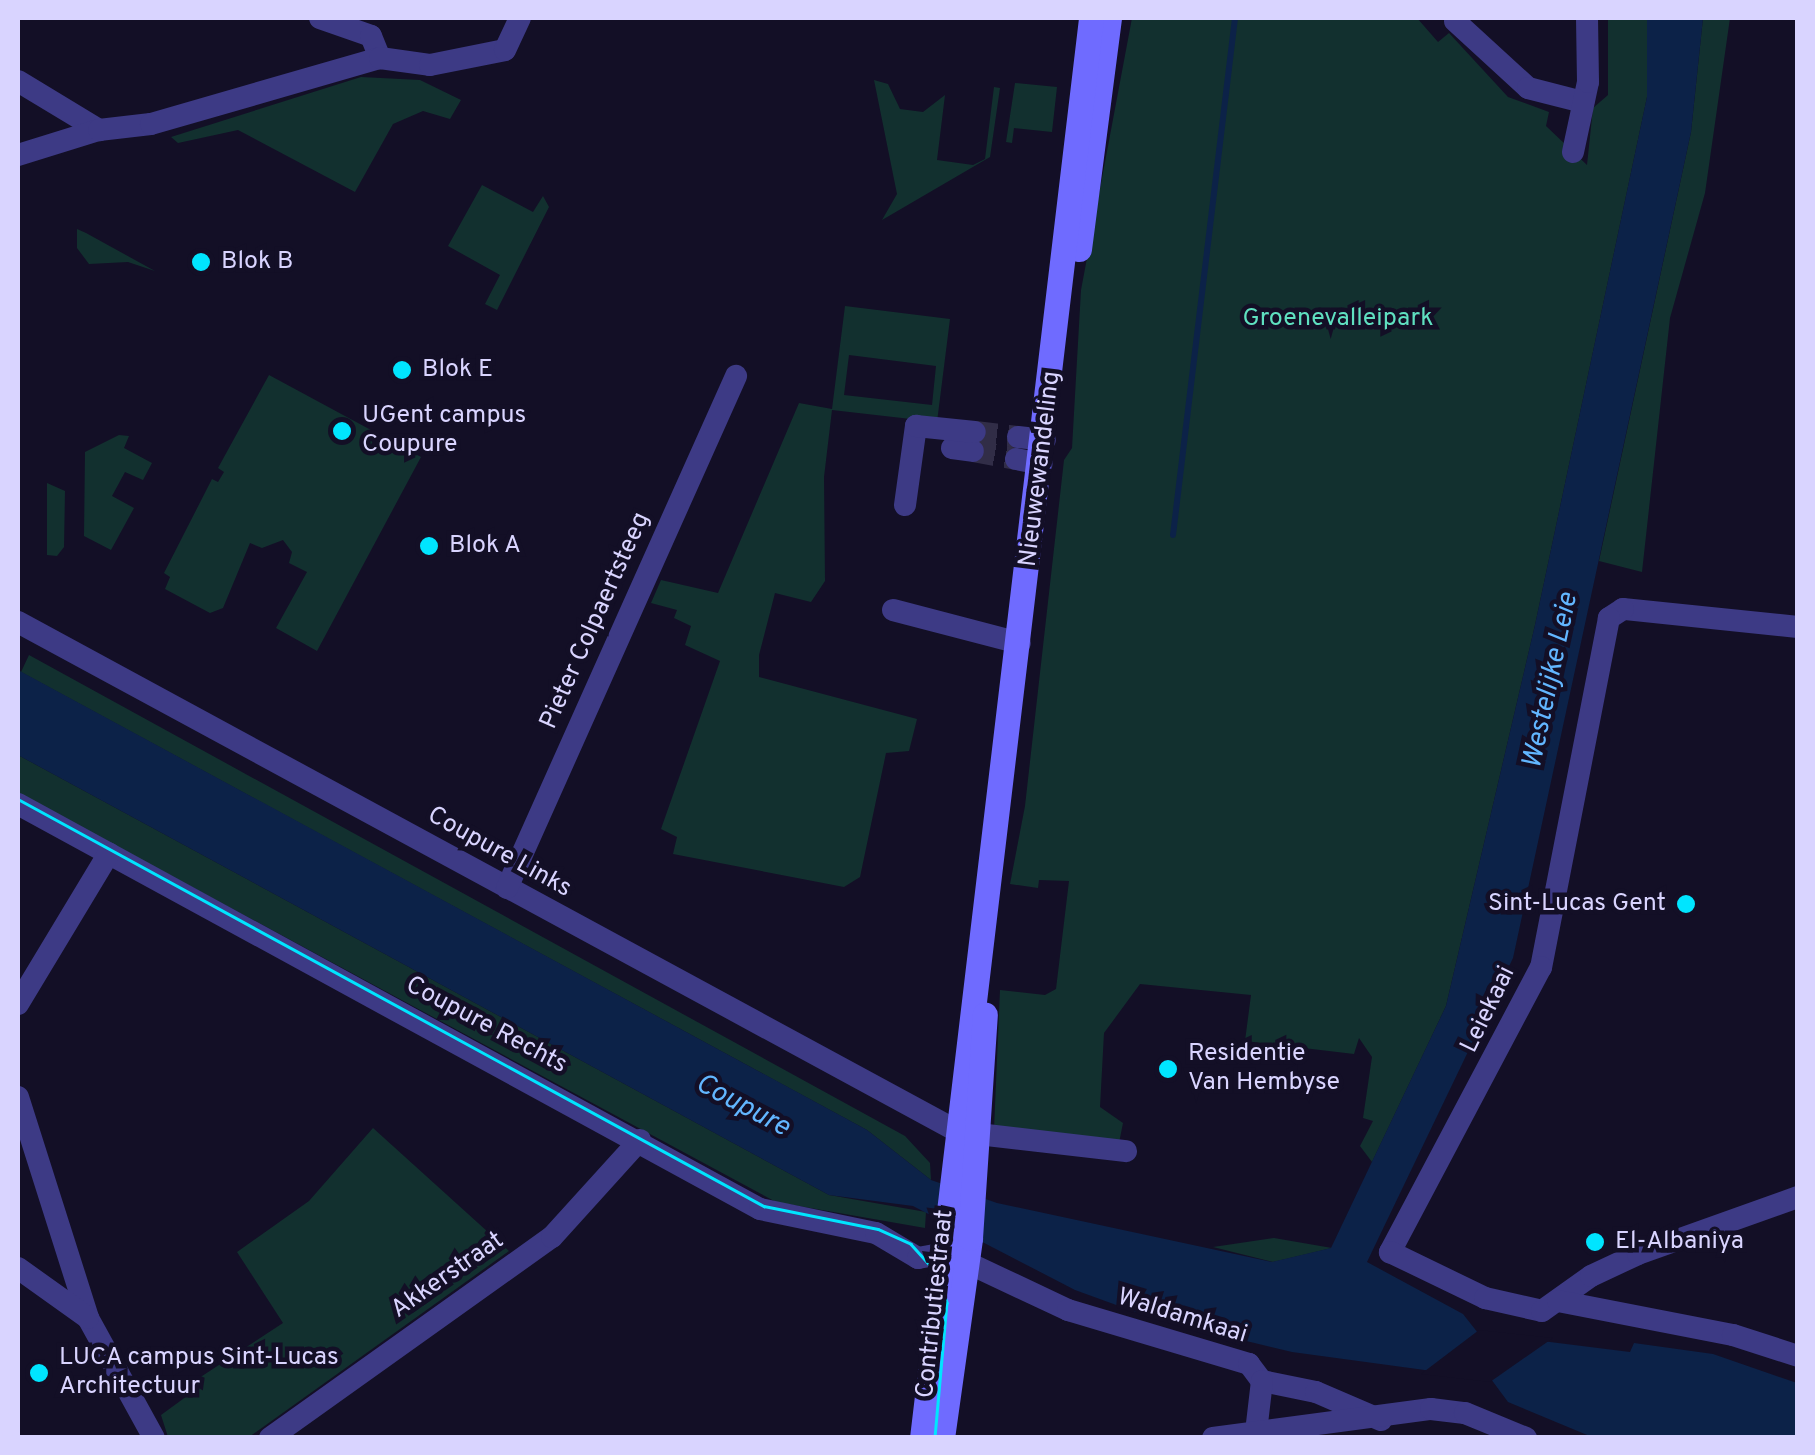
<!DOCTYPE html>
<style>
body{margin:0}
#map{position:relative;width:1815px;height:1455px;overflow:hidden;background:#130f26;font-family:Overpass,sans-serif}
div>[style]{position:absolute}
.green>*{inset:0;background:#12302f}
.water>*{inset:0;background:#0c2248}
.pier>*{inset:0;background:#130f26}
.stream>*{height:6px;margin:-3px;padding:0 3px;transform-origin:3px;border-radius:3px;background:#0c2248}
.minor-tunnel>*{height:22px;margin-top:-11px;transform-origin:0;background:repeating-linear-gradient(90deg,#312d47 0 22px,transparent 0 33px)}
.minor>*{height:22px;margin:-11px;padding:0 11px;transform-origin:11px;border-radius:11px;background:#3d3a85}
.secondary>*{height:25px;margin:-12.5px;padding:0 12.5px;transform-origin:12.5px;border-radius:12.5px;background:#6f6bff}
.tram>*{height:2.5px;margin:-1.25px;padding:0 1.25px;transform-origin:1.25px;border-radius:1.25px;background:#00e5ff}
.dots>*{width:28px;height:28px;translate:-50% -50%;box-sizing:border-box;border:5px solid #130f26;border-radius:50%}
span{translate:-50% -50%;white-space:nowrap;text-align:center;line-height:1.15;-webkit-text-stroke:9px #130f26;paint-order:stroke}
.poi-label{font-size:25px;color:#d9d4ff}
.left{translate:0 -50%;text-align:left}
.right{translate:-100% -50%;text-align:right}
.park-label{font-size:25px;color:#5fe0c0}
.street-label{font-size:25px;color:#d9d4ff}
.water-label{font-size:28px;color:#62b6ff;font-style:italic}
.frame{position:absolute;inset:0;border:20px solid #d9d4ff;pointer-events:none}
</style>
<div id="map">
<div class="green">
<i style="clip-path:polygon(1132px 18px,1417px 18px,1438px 42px,1449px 33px,1508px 97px,1549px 112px,1546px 126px,1587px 165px,1593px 108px,1608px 95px,1608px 18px,1647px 18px,1647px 97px,1535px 625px,1446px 1006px,1372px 1162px,1360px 1146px,1373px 1121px,1363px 1118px,1372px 1057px,1359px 1038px,1354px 1054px,1245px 1041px,1251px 995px,1140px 984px,1104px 1033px,1100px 1107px,1123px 1123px,1119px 1143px,994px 1129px,1000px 990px,1045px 995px,1056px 989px,1069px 881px,1039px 880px,1038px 888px,1010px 884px,1025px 806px,1064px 460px,1072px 448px,1081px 290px)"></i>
<i style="clip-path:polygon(1703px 18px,1730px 18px,1705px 193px,1670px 318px,1642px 572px,1599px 561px,1691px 132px)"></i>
<i style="clip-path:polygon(361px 77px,420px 80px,461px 100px,450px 119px,423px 111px,393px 124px,355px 192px,238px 130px,178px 143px,171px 137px)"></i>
<i style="clip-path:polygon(874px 80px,888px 84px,900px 109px,923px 112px,945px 95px,937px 160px,973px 165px,985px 159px,994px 87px,1000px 88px,990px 157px,882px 220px,897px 194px)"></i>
<i style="clip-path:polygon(1015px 83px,1057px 87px,1052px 132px,1014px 128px,1012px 143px,1006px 142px)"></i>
<i style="clip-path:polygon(482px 185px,533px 212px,543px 196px,549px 207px,497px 310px,485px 304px,500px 275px,448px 246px)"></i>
<i style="clip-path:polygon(77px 229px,86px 233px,155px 271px,128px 262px,89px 264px,77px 248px)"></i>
<i style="clip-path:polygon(evenodd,845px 306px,950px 319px,937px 422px,832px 410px,824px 477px,825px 581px,811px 602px,775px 593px,759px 655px,759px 677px,917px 719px,909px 751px,886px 753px,860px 877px,844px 887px,673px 854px,677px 837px,661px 829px,720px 661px,685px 645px,691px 626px,674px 618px,677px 610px,651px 603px,661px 580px,718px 593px,799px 403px,832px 409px,845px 306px,849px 355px,936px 366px,932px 405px,844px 395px,849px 355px)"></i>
<i style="clip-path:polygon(269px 375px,421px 457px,317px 651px,276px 628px,307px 572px,289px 563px,292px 552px,283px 540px,262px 548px,250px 543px,223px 608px,210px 613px,165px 589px,170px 577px,164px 573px,212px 479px,218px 482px,224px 472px,218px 468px)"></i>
<i style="clip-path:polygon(119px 435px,129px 436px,124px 448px,152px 463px,143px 480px,125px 472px,112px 496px,134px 508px,111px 550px,84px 536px,85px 452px)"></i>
<i style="clip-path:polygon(47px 483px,65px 491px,64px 547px,57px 556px,47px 555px)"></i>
<i style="clip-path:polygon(29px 655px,905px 1136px,930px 1163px,931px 1180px,867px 1130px,21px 672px)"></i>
<i style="clip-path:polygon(18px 755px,829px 1195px,926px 1212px,925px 1228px,776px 1202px,18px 793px)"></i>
<i style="clip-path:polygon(373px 1128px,509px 1251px,249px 1437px,168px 1437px,161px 1415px,198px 1388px,196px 1380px,283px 1323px,237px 1252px,309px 1201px)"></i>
<i style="clip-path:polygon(1274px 1238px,1332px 1248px,1273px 1262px,1213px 1247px)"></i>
</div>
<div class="water">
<i style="clip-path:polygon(1647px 18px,1703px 18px,1691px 132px,1513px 958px,1367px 1262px,1463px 1314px,1478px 1333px,1630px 1352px,1634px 1343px,1713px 1354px,1797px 1383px,1797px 1437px,1592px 1437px,1508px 1402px,1491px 1379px,1292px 1352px,1152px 1318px,1075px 1290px,913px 1206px,829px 1195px,18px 755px,18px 670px,867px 1130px,931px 1180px,997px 1203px,1272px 1262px,1331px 1248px,1446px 1006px,1535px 625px,1647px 97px)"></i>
</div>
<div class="pier">
<i style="clip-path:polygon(1479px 1330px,1525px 1335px,1553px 1338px,1490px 1382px,1421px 1374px)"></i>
</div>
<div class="stream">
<i style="left:1173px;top:535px;width:521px;rotate:-83.16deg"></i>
</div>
<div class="minor-tunnel">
<i style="left:975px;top:432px;width:43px;rotate:6.6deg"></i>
<i style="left:973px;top:451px;width:44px;rotate:10.5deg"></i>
</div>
<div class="minor">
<i style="left:320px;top:18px;width:54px;rotate:19.4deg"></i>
<i style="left:371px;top:36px;width:24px;rotate:68deg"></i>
<i style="left:1455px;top:21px;width:99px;rotate:42.5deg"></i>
<i style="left:1528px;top:88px;width:57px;rotate:14.3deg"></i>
<i style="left:18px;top:81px;width:95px;rotate:31.2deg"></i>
<i style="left:1573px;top:152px;width:72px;rotate:-77.9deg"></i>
<i style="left:1588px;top:82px;width:64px;rotate:-90.9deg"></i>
<i style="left:18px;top:155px;width:85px;rotate:-17.2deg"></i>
<i style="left:99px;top:130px;width:52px;rotate:-6.6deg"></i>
<i style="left:151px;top:124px;width:238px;rotate:-16.1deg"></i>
<i style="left:380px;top:58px;width:50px;rotate:8deg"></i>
<i style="left:430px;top:65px;width:76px;rotate:-11.3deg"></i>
<i style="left:505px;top:50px;width:35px;rotate:-65deg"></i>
<i style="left:1018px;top:437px;width:27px;rotate:6deg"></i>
<i style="left:952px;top:448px;width:21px;rotate:8deg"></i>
<i style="left:1016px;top:459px;width:26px;rotate:11deg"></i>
<i style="left:905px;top:505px;width:80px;rotate:-82.1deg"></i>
<i style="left:916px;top:426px;width:59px;rotate:5.8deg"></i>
<i style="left:893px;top:610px;width:131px;rotate:14.6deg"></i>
<i style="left:18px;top:622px;width:1066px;rotate:28.46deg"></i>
<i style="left:1798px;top:627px;width:176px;rotate:-174.1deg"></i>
<i style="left:1623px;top:609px;width:17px;rotate:147deg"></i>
<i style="left:1609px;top:618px;width:356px;rotate:101deg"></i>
<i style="left:1541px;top:967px;width:323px;rotate:117.9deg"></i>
<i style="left:1390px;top:1252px;width:106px;rotate:25.8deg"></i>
<i style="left:1485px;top:1298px;width:58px;rotate:12.8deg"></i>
<i style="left:1542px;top:1311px;width:60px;rotate:-35.5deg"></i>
<i style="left:1591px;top:1276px;width:52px;rotate:-25.1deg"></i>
<i style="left:1638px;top:1254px;width:170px;rotate:-19.6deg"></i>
<i style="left:18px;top:804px;width:845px;rotate:28.63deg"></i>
<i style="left:760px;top:1209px;width:118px;rotate:11.7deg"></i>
<i style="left:876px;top:1233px;width:49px;rotate:30.8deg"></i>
<i style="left:918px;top:1258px;width:22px;rotate:-10deg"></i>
<i style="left:507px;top:888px;width:561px;rotate:-65.9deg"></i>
<i style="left:18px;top:1004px;width:176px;rotate:-58.9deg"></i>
<i style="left:18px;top:1097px;width:232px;rotate:72.4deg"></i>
<i style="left:88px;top:1318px;width:137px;rotate:61.2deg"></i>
<i style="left:978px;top:1134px;width:149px;rotate:6.6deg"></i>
<i style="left:966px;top:1262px;width:113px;rotate:25.2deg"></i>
<i style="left:1068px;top:1310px;width:189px;rotate:16.6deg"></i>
<i style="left:1249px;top:1364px;width:21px;rotate:53deg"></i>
<i style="left:1262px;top:1381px;width:55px;rotate:11.5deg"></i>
<i style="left:1316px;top:1392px;width:71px;rotate:23.3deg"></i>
<i style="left:18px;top:1268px;width:86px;rotate:35.5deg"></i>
<i style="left:1558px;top:1301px;width:178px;rotate:11deg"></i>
<i style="left:1733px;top:1335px;width:68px;rotate:17.9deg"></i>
<i style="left:1256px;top:1432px;width:51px;rotate:-83.3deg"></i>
<i style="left:270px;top:1438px;width:346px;rotate:-35.5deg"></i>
<i style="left:552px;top:1237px;width:131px;rotate:-47.8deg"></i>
<i style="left:1213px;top:1438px;width:220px;rotate:-7.6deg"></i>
<i style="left:1431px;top:1409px;width:34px;rotate:7deg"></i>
<i style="left:1465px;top:1413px;width:66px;rotate:22.3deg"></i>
</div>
<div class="secondary">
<i style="left:1079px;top:249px;width:233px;rotate:-82.6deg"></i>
<i style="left:922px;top:1438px;width:1430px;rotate:-83.21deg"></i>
<i style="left:942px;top:1438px;width:202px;rotate:-82deg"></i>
<i style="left:970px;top:1238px;width:224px;rotate:-86.2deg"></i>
</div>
<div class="tram">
<i style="left:18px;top:799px;width:850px;rotate:28.62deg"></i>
<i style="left:764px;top:1206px;width:116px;rotate:11.4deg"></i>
<i style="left:878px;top:1229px;width:36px;rotate:24deg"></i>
<i style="left:911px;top:1244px;width:36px;rotate:48deg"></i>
<i style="left:935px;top:1271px;width:34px;rotate:69deg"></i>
<i style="left:947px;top:1303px;width:136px;rotate:95.1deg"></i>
</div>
<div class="dots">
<i style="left:201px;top:262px;background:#00e5ff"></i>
<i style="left:402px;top:370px;background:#00e5ff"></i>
<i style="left:342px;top:431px;background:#00e5ff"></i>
<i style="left:429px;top:546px;background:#00e5ff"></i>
<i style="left:1686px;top:904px;background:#00e5ff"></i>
<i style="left:1168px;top:1069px;background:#00e5ff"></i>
<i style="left:1595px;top:1242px;background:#00e5ff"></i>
<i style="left:39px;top:1373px;background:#00e5ff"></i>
</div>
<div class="poi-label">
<span class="left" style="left:221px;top:262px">Blok B</span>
<span class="left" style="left:422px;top:370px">Blok E</span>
<span class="left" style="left:362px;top:431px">UGent campus<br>Coupure</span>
<span class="left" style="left:449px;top:546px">Blok A</span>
<span class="right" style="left:1666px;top:904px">Sint-Lucas Gent</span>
<span class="left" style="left:1188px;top:1069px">Residentie<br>Van Hembyse</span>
<span class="left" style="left:1615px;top:1242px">El-Albaniya</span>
<span class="left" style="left:59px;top:1373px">LUCA campus Sint-Lucas<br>Architectuur</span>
</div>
<div class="park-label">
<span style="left:1338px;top:319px">Groenevalleipark</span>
</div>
<div class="street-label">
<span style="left:1041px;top:469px;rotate:-83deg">Nieuwewandeling</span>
<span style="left:596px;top:621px;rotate:-66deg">Pieter Colpaertsteeg</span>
<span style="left:499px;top:853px;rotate:29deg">Coupure Links</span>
<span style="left:1489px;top:1010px;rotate:-64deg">Leiekaai</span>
<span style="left:486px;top:1026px;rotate:28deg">Coupure Rechts</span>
<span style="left:448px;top:1276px;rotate:-35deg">Akkerstraat</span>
<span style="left:936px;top:1304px;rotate:-84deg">Contributiestraat</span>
<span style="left:1182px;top:1317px;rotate:17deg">Waldamkaai</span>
</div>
<div class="water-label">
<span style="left:1551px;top:681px;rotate:-78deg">Westelijke Leie</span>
<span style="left:742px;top:1106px;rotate:28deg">Coupure</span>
</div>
<div class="frame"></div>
</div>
